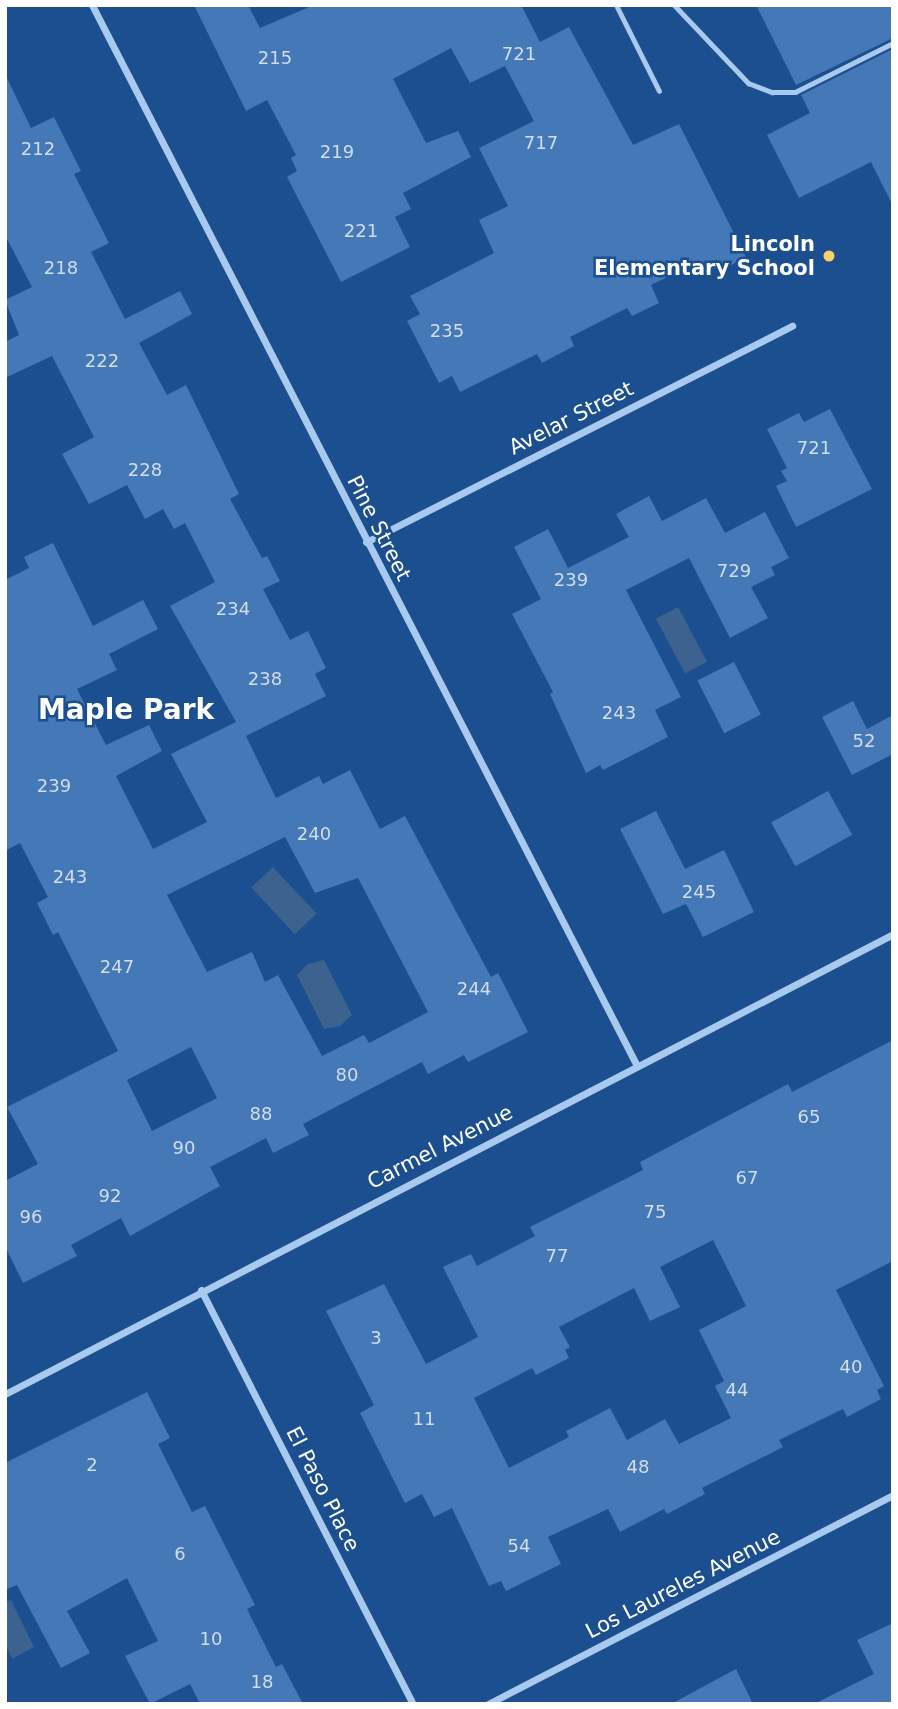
<!DOCTYPE html>
<style>
body{margin:0}
#map{position:relative;width:898px;height:1709px;overflow:hidden;background:#1b4f8f;font-family:"DejaVu Sans",sans-serif}
div>[style]{position:absolute}
.water>*{inset:0;background:#3c6290;transform-origin:0 0}
.building>*{inset:0;background:#4478b7;transform-origin:0 0}
.service>*{height:5px;margin:-2.5px;padding:0 2.5px;transform-origin:2.5px;border-radius:2.5px;background:#a9c9ee}
.minor>*{height:7px;margin:-3.5px;padding:0 3.5px;transform-origin:3.5px;border-radius:3.5px;background:#a9c9ee}
.dots>*{width:19px;height:19px;translate:-50% -50%;box-sizing:border-box;border:4px solid #1b4f8f;border-radius:50%}
span{translate:-50% -50%;white-space:nowrap;text-align:center;line-height:1.15;-webkit-text-stroke:5px #1b4f8f;paint-order:stroke}
.number-label{font-size:18px;color:#d0dded}
.number-label span{-webkit-text-stroke-width:0}
.poi-label{font-size:21px;color:#fff;font-weight:700}
.right{translate:-100% -50%;text-align:right}
.street-label{font-size:21px;color:#fff}
.district-label{font-size:28px;color:#fff;font-weight:700}
.frame{position:absolute;inset:0;border:7px solid #fff;pointer-events:none}
</style>
<div id="map">
<div class="water">
<i style="left:678px;top:607px;width:62px;height:25px;rotate:62deg"></i>
<i style="left:273px;top:867px;width:64px;height:30px;rotate:47deg"></i>
<i style="clip-path:polygon(324px 960px,352px 1015px,340px 1026px,324px 1029px,297px 975px,308px 964px)"></i>
<i style="clip-path:polygon(11px 1600px,34px 1647px,12px 1659px,5px 1644px,5px 1602px)"></i>
</div>
<div class="building">
<i style="clip-path:polygon(194px 5px,248px 5px,260px 28px,314px 5px,521px 5px,540px 42px,569px 27px,633px 145px,679px 124px,746px 257px,720px 271px,699px 262px,651px 285px,659px 303px,632px 316px,627px 308px,570px 337px,574px 346px,542px 363px,537px 354px,460px 392px,452px 376px,439px 383px,407px 321px,420px 314px,410px 296px,494px 253px,479px 220px,508px 206px,479px 148px,534px 121px,505px 66px,470px 83px,451px 48px,393px 79px,426px 143px,458px 131px,471px 157px,403px 193px,411px 209px,395px 217px,410px 247px,341px 282px,287px 177px,297px 171px,291px 158px,296px 155px,267px 100px,246px 111px)"></i>
<i style="clip-path:polygon(756px 5px,893px 5px,893px 38px,796px 85px)"></i>
<i style="clip-path:polygon(893px 49px,893px 206px,871px 162px,799px 198px,767px 135px,810px 113px,801px 95px)"></i>
<i style="clip-path:polygon(evenodd,5px 74px,31px 128px,54px 117px,81px 171px,74px 174px,109px 243px,91px 252px,125px 319px,180px 291px,192px 314px,139px 343px,167px 395px,186px 385px,239px 494px,230px 499px,262px 558px,267px 556px,280px 581px,263px 589px,290px 640px,308px 631px,326px 668px,315px 674px,326px 696px,246px 736px,276px 798px,319px 776px,323px 784px,350px 770px,380px 829px,405px 816px,491px 977px,498px 973px,528px 1032px,468px 1062px,464px 1055px,428px 1074px,422px 1062px,303px 1124px,309px 1135px,273px 1153px,266px 1138px,210px 1167px,220px 1186px,130px 1236px,121px 1218px,71px 1245px,77px 1256px,23px 1283px,5px 1246px,5px 1181px,38px 1164px,7px 1107px,118px 1051px,58px 932px,53px 935px,37px 903px,48px 897px,20px 843px,5px 851px,5px 580px,29px 568px,24px 557px,53px 543px,93px 626px,143px 600px,158px 629px,109px 654px,117px 670px,77px 689px,106px 745px,149px 725px,162px 751px,116px 776px,153px 849px,207px 822px,171px 754px,236px 722px,170px 606px,215px 582px,185px 523px,174px 529px,163px 509px,145px 519px,127px 485px,89px 504px,62px 454px,94px 437px,52px 356px,5px 378px,5px 342px,19px 335px,5px 300px,32px 287px,5px 235px,5px 74px,285px 837px,315px 893px,358px 878px,428px 1012px,369px 1043px,364px 1035px,322px 1056px,278px 975px,265px 982px,252px 952px,207px 972px,167px 895px,285px 837px,5px 74px,191px 1047px,217px 1098px,152px 1131px,127px 1080px,191px 1047px)"></i>
<i style="clip-path:polygon(830px 409px,872px 489px,796px 527px,776px 486px,787px 481px,781px 471px,787px 468px,767px 429px,799px 413px,804px 422px)"></i>
<i style="clip-path:polygon(649px 496px,662px 521px,706px 498px,725px 533px,765px 512px,789px 558px,771px 567px,775px 575px,751px 587px,768px 618px,730px 638px,689px 558px,626px 590px,681px 697px,655px 710px,668px 737px,603px 770px,600px 765px,586px 773px,550px 694px,553px 692px,512px 614px,541px 599px,514px 547px,548px 529px,568px 568px,629px 537px,616px 514px)"></i>
<i style="left:734px;top:662px;width:59px;height:41px;rotate:63deg"></i>
<i style="clip-path:polygon(853px 701px,867px 729px,893px 715px,893px 754px,852px 775px,822px 717px)"></i>
<i style="left:828px;top:791px;width:50px;height:65px;rotate:61deg"></i>
<i style="clip-path:polygon(656px 811px,685px 869px,724px 850px,754px 912px,703px 937px,686px 904px,663px 914px,620px 829px)"></i>
<i style="clip-path:polygon(evenodd,893px 1040px,893px 1261px,836px 1290px,884px 1386px,877px 1390px,881px 1399px,847px 1417px,843px 1409px,779px 1440px,783px 1447px,702px 1488px,705px 1494px,667px 1514px,664px 1509px,620px 1532px,608px 1509px,548px 1537px,561px 1564px,506px 1591px,501px 1581px,489px 1586px,452px 1508px,434px 1517px,422px 1494px,405px 1503px,360px 1413px,374px 1405px,326px 1311px,384px 1284px,426px 1364px,478px 1337px,443px 1267px,471px 1254px,477px 1266px,535px 1236px,530px 1227px,643px 1170px,640px 1162px,788px 1084px,792px 1092px,893px 1040px,713px 1240px,746px 1306px,699px 1330px,724px 1381px,715px 1386px,731px 1418px,679px 1444px,665px 1419px,627px 1440px,610px 1408px,566px 1431px,569px 1437px,509px 1468px,474px 1398px,532px 1368px,536px 1375px,569px 1358px,565px 1350px,570px 1347px,559px 1327px,634px 1288px,650px 1321px,680px 1307px,660px 1267px,713px 1240px)"></i>
<i style="clip-path:polygon(147px 1392px,170px 1438px,158px 1444px,192px 1512px,205px 1506px,255px 1605px,247px 1609px,276px 1667px,282px 1664px,303px 1704px,200px 1704px,190px 1684px,150px 1704px,125px 1656px,158px 1641px,127px 1578px,67px 1611px,90px 1653px,61px 1668px,17px 1585px,5px 1590px,5px 1463px)"></i>
<i style="clip-path:polygon(893px 1623px,893px 1704px,814px 1704px,874px 1674px,857px 1640px)"></i>
<i style="clip-path:polygon(736px 1669px,753px 1704px,671px 1704px)"></i>
</div>
<div class="service">
<i style="left:616px;top:5px;width:96px;rotate:63.4deg"></i>
<i style="left:674px;top:5px;width:108px;rotate:46.5deg"></i>
<i style="left:748px;top:83px;width:26px;rotate:21deg"></i>
<i style="left:772px;top:92px;width:23px"></i>
<i style="left:795px;top:92px;width:110px;rotate:-26.6deg"></i>
</div>
<div class="minor">
<i style="left:92px;top:5px;width:1193px;rotate:62.81deg"></i>
<i style="left:366px;top:542px;width:478px;rotate:-26.9deg"></i>
<i style="left:201px;top:1290px;width:465px;rotate:62.9deg"></i>
<i style="left:5px;top:1394px;width:1000px;rotate:-27.38deg"></i>
<i style="left:488px;top:1704px;width:456px;rotate:-27.3deg"></i>
</div>
<div class="dots">
<i style="left:829px;top:256px;background:#ffd166"></i>
</div>
<div class="number-label">
<span style="left:519px;top:54px">721</span>
<span style="left:275px;top:58px">215</span>
<span style="left:541px;top:143px">717</span>
<span style="left:38px;top:149px">212</span>
<span style="left:337px;top:152px">219</span>
<span style="left:361px;top:231px">221</span>
<span style="left:61px;top:268px">218</span>
<span style="left:447px;top:331px">235</span>
<span style="left:102px;top:361px">222</span>
<span style="left:814px;top:448px">721</span>
<span style="left:145px;top:470px">228</span>
<span style="left:734px;top:571px">729</span>
<span style="left:571px;top:580px">239</span>
<span style="left:233px;top:609px">234</span>
<span style="left:265px;top:679px">238</span>
<span style="left:619px;top:713px">243</span>
<span style="left:864px;top:741px">52</span>
<span style="left:54px;top:786px">239</span>
<span style="left:314px;top:834px">240</span>
<span style="left:70px;top:877px">243</span>
<span style="left:699px;top:892px">245</span>
<span style="left:117px;top:967px">247</span>
<span style="left:474px;top:989px">244</span>
<span style="left:347px;top:1075px">80</span>
<span style="left:261px;top:1114px">88</span>
<span style="left:809px;top:1117px">65</span>
<span style="left:184px;top:1148px">90</span>
<span style="left:747px;top:1178px">67</span>
<span style="left:110px;top:1196px">92</span>
<span style="left:655px;top:1212px">75</span>
<span style="left:31px;top:1217px">96</span>
<span style="left:557px;top:1256px">77</span>
<span style="left:376px;top:1338px">3</span>
<span style="left:851px;top:1367px">40</span>
<span style="left:737px;top:1390px">44</span>
<span style="left:424px;top:1419px">11</span>
<span style="left:92px;top:1465px">2</span>
<span style="left:638px;top:1467px">48</span>
<span style="left:519px;top:1546px">54</span>
<span style="left:180px;top:1554px">6</span>
<span style="left:211px;top:1639px">10</span>
<span style="left:262px;top:1682px">18</span>
</div>
<div class="poi-label">
<span class="right" style="left:815px;top:256px">Lincoln<br>Elementary School</span>
</div>
<div class="street-label">
<span style="left:571px;top:418px;rotate:-27deg">Avelar Street</span>
<span style="left:379px;top:528px;rotate:63deg">Pine Street</span>
<span style="left:440px;top:1147px;rotate:-27deg">Carmel Avenue</span>
<span style="left:323px;top:1489px;rotate:63deg">El Paso Place</span>
<span style="left:683px;top:1584px;rotate:-27deg">Los Laureles Avenue</span>
</div>
<div class="district-label">
<span style="left:126px;top:710px">Maple Park</span>
</div>
<div class="frame"></div>
</div>
